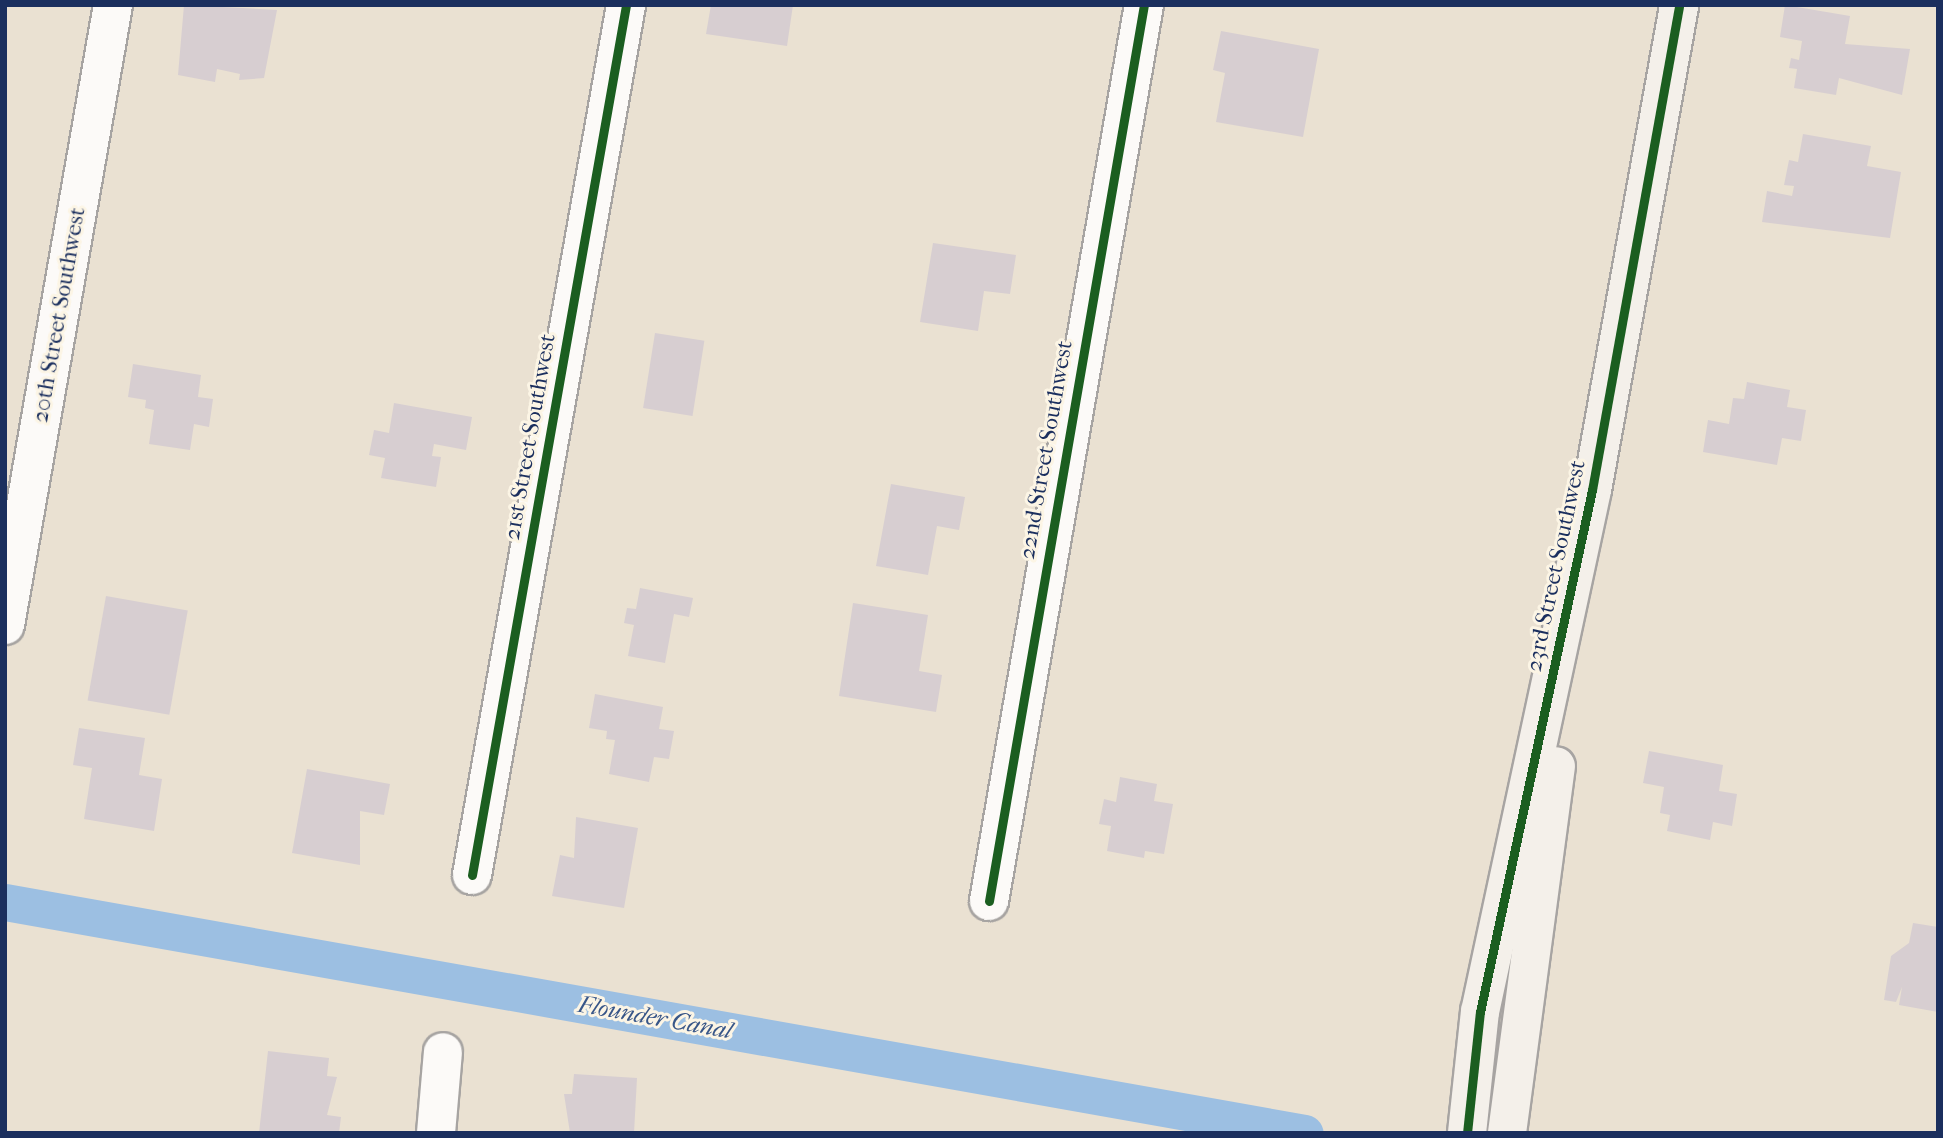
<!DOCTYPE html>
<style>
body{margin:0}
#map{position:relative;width:1943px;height:1138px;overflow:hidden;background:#eae1d2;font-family:"IM FELL French Canon",serif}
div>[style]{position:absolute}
.canal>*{height:37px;margin:-18.5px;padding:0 18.5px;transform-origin:18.5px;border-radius:18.5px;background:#9cbfe2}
.building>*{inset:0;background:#d7ced1;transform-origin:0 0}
.roads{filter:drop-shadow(2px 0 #a7a4a2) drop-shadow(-2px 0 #a7a4a2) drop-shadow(0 2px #a7a4a2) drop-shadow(0 -2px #a7a4a2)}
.street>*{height:38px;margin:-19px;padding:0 19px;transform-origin:19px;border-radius:19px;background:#fcfaf8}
.secondary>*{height:38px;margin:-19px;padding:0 19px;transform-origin:19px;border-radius:19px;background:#f4f0ea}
.cycleway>*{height:9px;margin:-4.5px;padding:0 4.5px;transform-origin:4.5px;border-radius:4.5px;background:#1b5e20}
span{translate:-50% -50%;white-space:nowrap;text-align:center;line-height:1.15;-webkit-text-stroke:6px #fcf5e5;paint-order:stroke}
.street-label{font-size:23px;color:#1b2f5e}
.water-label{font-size:24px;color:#385688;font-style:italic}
.frame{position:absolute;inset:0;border:7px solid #1b2f5e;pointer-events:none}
</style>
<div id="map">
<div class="canal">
<i style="left:5px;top:902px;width:1320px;rotate:10.08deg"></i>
</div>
<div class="building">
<i style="clip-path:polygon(184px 5px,277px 10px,264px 78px,239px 80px,240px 74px,217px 69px,215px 82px,178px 75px)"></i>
<i style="clip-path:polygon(711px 5px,793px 5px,787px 46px,706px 34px)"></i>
<i style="clip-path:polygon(1785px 5px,1850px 16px,1845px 44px,1910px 49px,1902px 95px,1839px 78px,1836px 95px,1794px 88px,1797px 69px,1789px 68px,1791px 58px,1799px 60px,1802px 41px,1780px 37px)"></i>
<i style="clip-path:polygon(1221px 31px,1319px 49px,1303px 137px,1216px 122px,1225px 73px,1213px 70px)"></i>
<i style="clip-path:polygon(1803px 134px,1871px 146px,1867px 166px,1901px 172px,1890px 238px,1762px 222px,1767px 191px,1792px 196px,1794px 186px,1784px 185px,1789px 160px,1798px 162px)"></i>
<i style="clip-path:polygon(933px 243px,1016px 255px,1010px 294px,984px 291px,978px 331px,920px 322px)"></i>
<i style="left:655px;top:333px;width:50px;height:76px;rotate:9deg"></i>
<i style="clip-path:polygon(133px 364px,201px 375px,198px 397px,213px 399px,209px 427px,194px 424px,190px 450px,149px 444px,154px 410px,145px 408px,146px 400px,128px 397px)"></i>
<i style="clip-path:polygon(1747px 382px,1790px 390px,1787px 407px,1806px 410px,1801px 441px,1782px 438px,1777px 465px,1703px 452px,1708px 420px,1729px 424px,1733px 398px,1744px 399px)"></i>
<i style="clip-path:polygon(394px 403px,472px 417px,466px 450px,434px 444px,432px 456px,441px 457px,436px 487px,381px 478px,385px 458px,369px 455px,374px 430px,389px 433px)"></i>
<i style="clip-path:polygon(891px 484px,965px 497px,959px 530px,937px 526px,928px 575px,876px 566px)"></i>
<i style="clip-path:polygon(640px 588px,693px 598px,689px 617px,674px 614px,665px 663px,628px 656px,634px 625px,624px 623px,627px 608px,636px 609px)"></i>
<i style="left:106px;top:596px;width:83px;height:106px;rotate:10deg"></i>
<i style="clip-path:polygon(853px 603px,928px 615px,919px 671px,942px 675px,936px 712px,839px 696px)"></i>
<i style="clip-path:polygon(595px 694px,663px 707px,659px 729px,674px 731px,669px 759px,654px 757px,649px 782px,609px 774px,615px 740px,606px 739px,607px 731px,589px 728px)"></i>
<i style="clip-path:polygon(79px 728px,145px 738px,139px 775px,162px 779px,154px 831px,84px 819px,92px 768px,73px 765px)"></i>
<i style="clip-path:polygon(1649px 751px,1723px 765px,1719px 791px,1737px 794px,1732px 826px,1713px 822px,1710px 840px,1667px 831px,1670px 815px,1660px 813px,1664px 787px,1643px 783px)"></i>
<i style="clip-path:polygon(307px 769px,390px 784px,384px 815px,360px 811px,360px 865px,292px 853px)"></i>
<i style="clip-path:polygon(1120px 777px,1157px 784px,1154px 801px,1173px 804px,1164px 854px,1145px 851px,1144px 858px,1107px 851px,1111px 826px,1099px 824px,1104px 799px,1116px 802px)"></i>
<i style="clip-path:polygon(576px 817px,638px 828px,624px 908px,552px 896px,560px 855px,574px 858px)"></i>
<i style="clip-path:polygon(1913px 923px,1938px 927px,1938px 1012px,1899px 1005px,1902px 987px,1896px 1002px,1884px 1000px,1891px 956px,1909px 943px)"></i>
<i style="clip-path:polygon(268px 1051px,329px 1058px,327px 1076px,337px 1077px,327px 1115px,341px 1117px,339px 1133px,259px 1133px)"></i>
<i style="clip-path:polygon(574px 1074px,637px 1078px,634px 1133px,570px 1133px,564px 1094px,572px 1094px)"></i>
</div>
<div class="roads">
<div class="street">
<i style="left:5px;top:625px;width:629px;rotate:-80.12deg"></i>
<i style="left:472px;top:875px;width:884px;rotate:-79.96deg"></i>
<i style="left:989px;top:901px;width:909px;rotate:-80.19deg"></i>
<i style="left:436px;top:1133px;width:81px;rotate:-85.1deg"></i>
</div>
<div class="secondary">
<i style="left:1467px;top:1133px;width:122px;rotate:-83.9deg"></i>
<i style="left:1480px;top:1012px;width:534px;rotate:-77.89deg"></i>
<i style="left:1592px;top:490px;width:493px;rotate:-79.8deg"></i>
<i style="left:1507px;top:1133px;width:370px;rotate:-82.4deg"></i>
</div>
</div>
<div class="cycleway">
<i style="left:472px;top:875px;width:884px;rotate:-79.96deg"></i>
<i style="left:989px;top:901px;width:909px;rotate:-80.19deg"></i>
<i style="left:1467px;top:1133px;width:122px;rotate:-83.9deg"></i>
<i style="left:1480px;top:1012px;width:534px;rotate:-77.89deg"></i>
<i style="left:1592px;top:490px;width:493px;rotate:-79.8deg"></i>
</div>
<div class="street-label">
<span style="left:59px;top:315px;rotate:-80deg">20th Street Southwest</span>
<span style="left:530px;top:437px;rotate:-80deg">21st Street Southwest</span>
<span style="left:1046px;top:450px;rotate:-80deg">22nd Street Southwest</span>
<span style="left:1556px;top:566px;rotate:-78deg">23rd Street Southwest</span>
</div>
<div class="water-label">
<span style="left:655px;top:1018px;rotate:10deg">Flounder Canal</span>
</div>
<div class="frame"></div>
</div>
